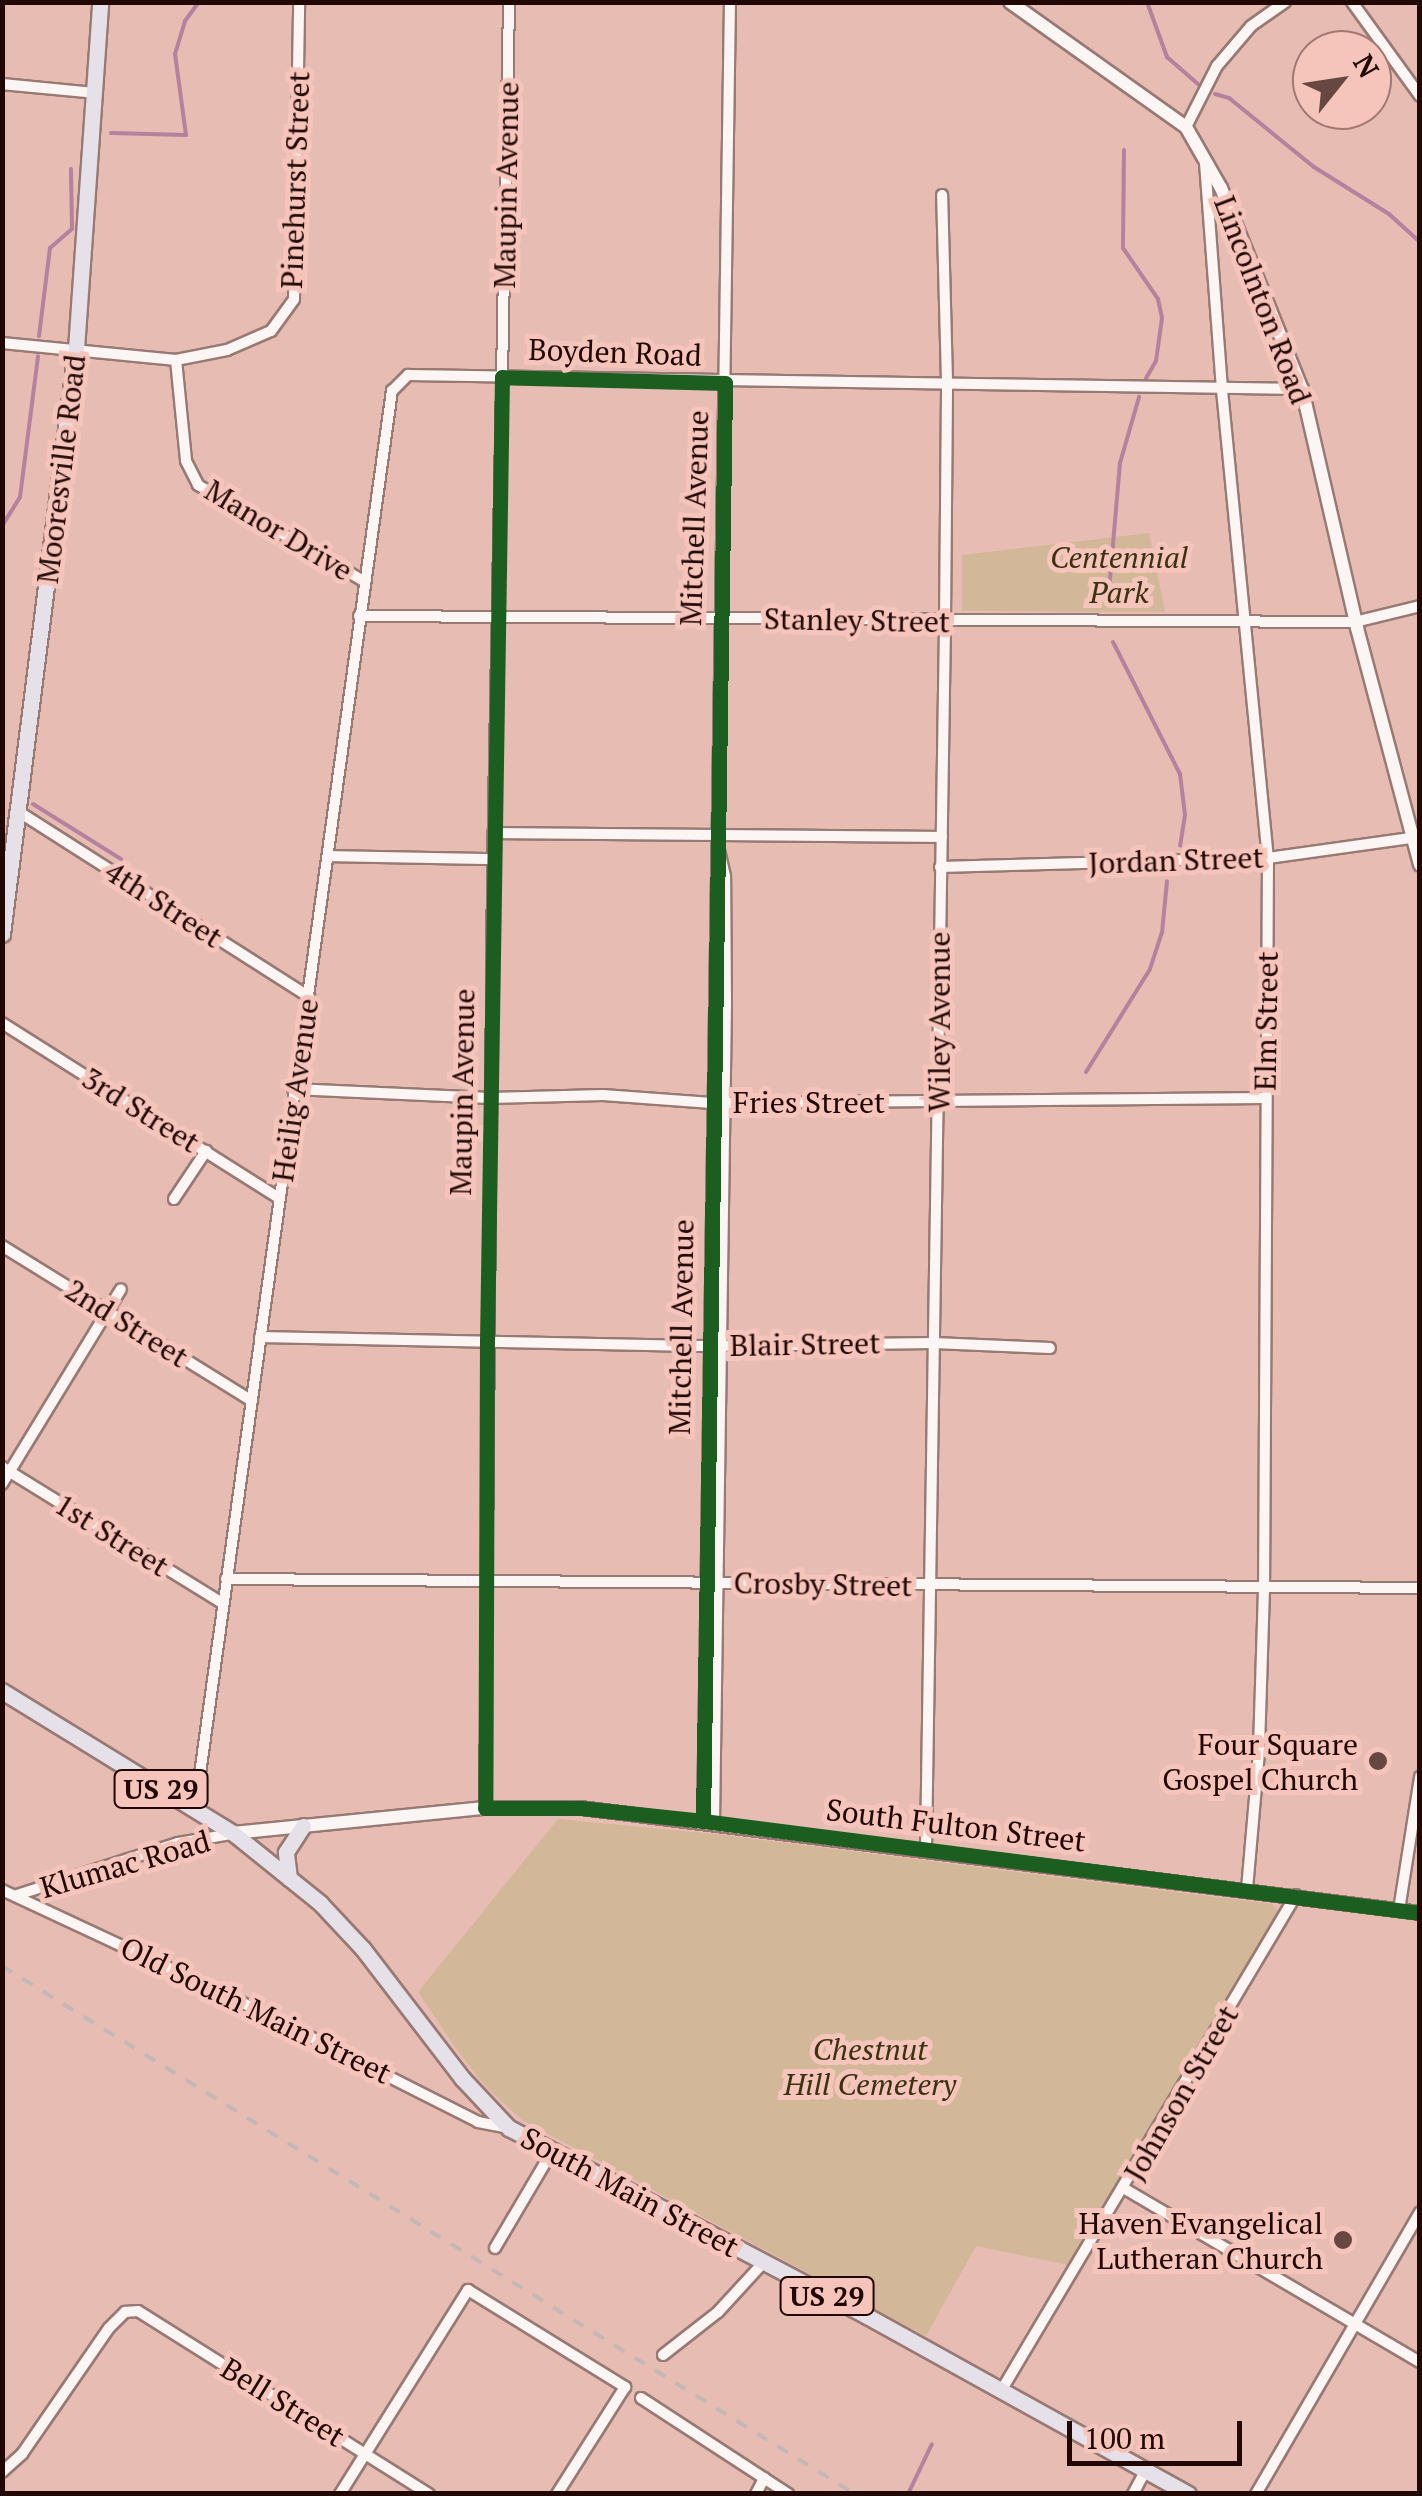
<!DOCTYPE html>
<style>
body{margin:0}
#map{position:relative;width:1422px;height:2496px;overflow:hidden;background:#e6bcb3;font-family:"PT Serif",serif}
div>[style]{position:absolute}
.green>*{inset:0;background:#d2b799}
.stream>*{height:4px;margin:-2px;padding:0 2px;transform-origin:2px;border-radius:2px;background:#b4819f}
.roads{filter:drop-shadow(2px 0 #987973) drop-shadow(-2px 0 #987973) drop-shadow(0 2px #987973) drop-shadow(0 -2px #987973)}
.minor>*{height:10px;margin:-5px;padding:0 5px;transform-origin:5px;border-radius:5px;background:#fbf5f4}
.tertiary>*{height:12px;margin:-6px;padding:0 6px;transform-origin:6px;border-radius:6px;background:#fbf5f4}
.primary>*{height:15px;margin:-7.5px;padding:0 7.5px;transform-origin:7.5px;border-radius:7.5px;background:#e6e1e8}
.rail>*{height:4px;margin-top:-2px;transform-origin:0;background:repeating-linear-gradient(90deg,#c3b8b6 0 12px,transparent 0 24px)}
.cycleway>*{height:15px;margin:-7.5px;padding:0 7.5px;transform-origin:7.5px;border-radius:7.5px;background:#1b5e20}
.dots>*{width:28px;height:28px;translate:-50% -50%;box-sizing:border-box;border:5px solid #f5c4ba;border-radius:50%}
span{translate:-50% -50%;white-space:nowrap;text-align:center;line-height:1.15;-webkit-text-stroke:10px #f5c4ba;paint-order:stroke}
.shield-label span{padding:2px 8px;background:#f5c4ba;border:2px solid;border-radius:8px;-webkit-text-stroke-width:0}
.shield-label{font-size:28px;color:#220804;font-weight:700}
.street-label{font-size:30px;color:#220804}
.park-label{font-size:30px;color:#3c3212;font-style:italic}
.poi-label{font-size:30px;color:#220804}
.right{translate:-100% -50%;text-align:right}
.frame{position:absolute;inset:0;border:5px solid #220804;pointer-events:none}
.north{position:absolute;left:1292px;top:30px;width:100px;height:100px;box-sizing:border-box;background:#f5c4ba;border:2px solid #a17971;border-radius:50%;rotate:60deg;font-size:28px;font-weight:700;line-height:40px;text-align:center;color:#220804}
.north::after{content:'';display:block;margin:auto;width:35px;height:45px;background:#674741;clip-path:polygon(50% 0,100% 100%,50% 72%,0 100%)}
.scale{position:absolute;left:1067px;top:2421px;width:175px;height:45px;box-sizing:border-box;border:5px solid #220804;border-top:0;padding-left:12px;font-size:30px;line-height:35px;white-space:nowrap;color:#220804;-webkit-text-stroke:8px #f5c4ba;paint-order:stroke}
</style>
<div id="map">
<div class="green">
<i style="clip-path:polygon(1149px 533px,1165px 612px,962px 611px,962px 555px)"></i>
<i style="clip-path:polygon(558px 1819px,714px 1834px,1272px 1904px,1279px 1912px,1069px 2265px,976px 2246px,926px 2336px,522px 2120px,485px 2086px,455px 2047px,418px 1992px)"></i>
</div>
<div class="stream">
<i style="left:1147px;top:2px;width:59px;rotate:70deg"></i>
<i style="left:1167px;top:57px;width:41px;rotate:41.1deg"></i>
<i style="left:1215px;top:94px;width:15px;rotate:16deg"></i>
<i style="left:1229px;top:98px;width:109px;rotate:39.1deg"></i>
<i style="left:1314px;top:167px;width:89px;rotate:32.1deg"></i>
<i style="left:1389px;top:214px;width:42px;rotate:42.1deg"></i>
<i style="left:111px;top:133px;width:75px;rotate:1.5deg"></i>
<i style="left:186px;top:135px;width:82px;rotate:-97.7deg"></i>
<i style="left:175px;top:54px;width:34px;rotate:-73deg"></i>
<i style="left:185px;top:21px;width:24px;rotate:-54deg"></i>
<i style="left:1124px;top:150px;width:98px;rotate:90.6deg"></i>
<i style="left:1123px;top:248px;width:62px;rotate:55.5deg"></i>
<i style="left:1158px;top:299px;width:19px;rotate:78deg"></i>
<i style="left:1162px;top:318px;width:43px;rotate:97.9deg"></i>
<i style="left:1156px;top:361px;width:20px;rotate:120deg"></i>
<i style="left:39px;top:336px;width:89px;rotate:-82.9deg"></i>
<i style="left:50px;top:248px;width:29px;rotate:-41deg"></i>
<i style="left:72px;top:229px;width:60px;rotate:-91deg"></i>
<i style="left:2px;top:526px;width:34px;rotate:-58deg"></i>
<i style="left:20px;top:497px;width:142px;rotate:-82.7deg"></i>
<i style="left:1109px;top:591px;width:128px;rotate:-85.1deg"></i>
<i style="left:1120px;top:463px;width:69px;rotate:-73.9deg"></i>
<i style="left:1113px;top:642px;width:148px;rotate:63.1deg"></i>
<i style="left:1180px;top:774px;width:41px;rotate:83deg"></i>
<i style="left:1185px;top:815px;width:31px;rotate:99deg"></i>
<i style="left:33px;top:804px;width:104px;rotate:32deg"></i>
<i style="left:1086px;top:1072px;width:121px;rotate:-58.1deg"></i>
<i style="left:1150px;top:969px;width:38px;rotate:-72deg"></i>
<i style="left:1162px;top:933px;width:52px;rotate:-84.5deg"></i>
<i style="left:908px;top:2494px;width:55px;rotate:-64.4deg"></i>
</div>
<div class="roads">
<div class="minor">
<i style="left:1352px;top:2px;width:116px;rotate:54.1deg"></i>
<i style="left:2px;top:84px;width:93px;rotate:5.5deg"></i>
<i style="left:1186px;top:127px;width:68px;rotate:-63.1deg"></i>
<i style="left:1217px;top:66px;width:52px;rotate:-49.6deg"></i>
<i style="left:1251px;top:26px;width:42px;rotate:-35.2deg"></i>
<i style="left:1205px;top:163px;width:228px;rotate:85.7deg"></i>
<i style="left:1222px;top:390px;width:470px;rotate:84.4deg"></i>
<i style="left:1268px;top:858px;width:731px;rotate:90.31deg"></i>
<i style="left:1264px;top:1589px;width:163px;rotate:91.8deg"></i>
<i style="left:1259px;top:1752px;width:137px;rotate:95deg"></i>
<i style="left:2px;top:343px;width:175px;rotate:5.6deg"></i>
<i style="left:176px;top:360px;width:52px;rotate:-11.1deg"></i>
<i style="left:227px;top:350px;width:48px;rotate:-23.4deg"></i>
<i style="left:271px;top:331px;width:39px;rotate:-54deg"></i>
<i style="left:294px;top:299px;width:297px;rotate:-89deg"></i>
<i style="left:176px;top:360px;width:101px;rotate:84.3deg"></i>
<i style="left:186px;top:461px;width:27px;rotate:63deg"></i>
<i style="left:198px;top:485px;width:193px;rotate:30.1deg"></i>
<i style="left:359px;top:616px;width:996px;rotate:0.35deg"></i>
<i style="left:1355px;top:622px;width:67px;rotate:-13.8deg"></i>
<i style="left:19px;top:812px;width:344px;rotate:32.5deg"></i>
<i style="left:493px;top:833px;width:449px;rotate:0.5deg"></i>
<i style="left:330px;top:856px;width:163px;rotate:1.1deg"></i>
<i style="left:940px;top:867px;width:328px;rotate:-1.6deg"></i>
<i style="left:1268px;top:858px;width:144px;rotate:-8deg"></i>
<i style="left:2px;top:1023px;width:328px;rotate:32.3deg"></i>
<i style="left:293px;top:1089px;width:197px;rotate:2.6deg"></i>
<i style="left:490px;top:1098px;width:113px;rotate:-1.5deg"></i>
<i style="left:603px;top:1095px;width:109px;rotate:4.2deg"></i>
<i style="left:712px;top:1103px;width:553px;rotate:-0.52deg"></i>
<i style="left:174px;top:1199px;width:58px;rotate:-56.3deg"></i>
<i style="left:2px;top:1246px;width:294px;rotate:31.8deg"></i>
<i style="left:260px;top:1337px;width:435px;rotate:1.2deg"></i>
<i style="left:695px;top:1346px;width:239px;rotate:-0.7deg"></i>
<i style="left:934px;top:1343px;width:116px;rotate:2.5deg"></i>
<i style="left:2px;top:1467px;width:259px;rotate:31.7deg"></i>
<i style="left:2px;top:1484px;width:228px;rotate:-58.6deg"></i>
<i style="left:226px;top:1579px;width:1194px;rotate:0.43deg"></i>
<i style="left:485px;top:1808px;width:949px;rotate:-89.52deg"></i>
<i style="left:493px;top:859px;width:857px;rotate:-88.93deg"></i>
<i style="left:195px;top:1810px;width:1433px;rotate:-82.1deg"></i>
<i style="left:392px;top:391px;width:23px;rotate:-45deg"></i>
<i style="left:408px;top:375px;width:894px;rotate:0.9deg"></i>
<i style="left:703px;top:1821px;width:1819px;rotate:-89.15deg"></i>
<i style="left:714px;top:1822px;width:815px;rotate:-89.16deg"></i>
<i style="left:726px;top:1007px;width:131px;rotate:-90.4deg"></i>
<i style="left:725px;top:876px;width:23px;rotate:-103deg"></i>
<i style="left:926px;top:1849px;width:1228px;rotate:-89.11deg"></i>
<i style="left:945px;top:621px;width:240px;rotate:-89.5deg"></i>
<i style="left:947px;top:381px;width:186px;rotate:-91.5deg"></i>
<i style="left:2px;top:1890px;width:253px;rotate:25deg"></i>
<i style="left:231px;top:1997px;width:277px;rotate:26.8deg"></i>
<i style="left:478px;top:2122px;width:31px;rotate:11deg"></i>
<i style="left:17px;top:1895px;width:169px;rotate:-17.9deg"></i>
<i style="left:178px;top:1843px;width:55px;rotate:-9.5deg"></i>
<i style="left:1399px;top:1910px;width:135px;rotate:-81deg"></i>
<i style="left:1125px;top:2189px;width:342px;rotate:30.4deg"></i>
<i style="left:495px;top:2248px;width:110px;rotate:-59.5deg"></i>
<i style="left:663px;top:2355px;width:70px;rotate:-38deg"></i>
<i style="left:718px;top:2312px;width:67px;rotate:-47.4deg"></i>
<i style="left:1001px;top:2391px;width:577px;rotate:-59.26deg"></i>
<i style="left:641px;top:2398px;width:176px;rotate:33.1deg"></i>
<i style="left:2px;top:2472px;width:27px;rotate:-42deg"></i>
<i style="left:22px;top:2454px;width:153px;rotate:-55.4deg"></i>
<i style="left:109px;top:2328px;width:23px;rotate:-45deg"></i>
<i style="left:125px;top:2312px;width:13px;rotate:-4deg"></i>
<i style="left:138px;top:2311px;width:344px;rotate:32.2deg"></i>
<i style="left:340px;top:2494px;width:241px;rotate:-57.9deg"></i>
<i style="left:468px;top:2290px;width:185px;rotate:31.7deg"></i>
<i style="left:625px;top:2387px;width:127px;rotate:122.4deg"></i>
<i style="left:756px;top:2494px;width:18px;rotate:-63deg"></i>
<i style="left:1133px;top:2494px;width:26px;rotate:-62deg"></i>
<i style="left:1256px;top:2494px;width:326px;rotate:-59.8deg"></i>
</div>
<div class="tertiary">
<i style="left:1010px;top:2px;width:216px;rotate:35.4deg"></i>
<i style="left:1186px;top:127px;width:70px;rotate:60.2deg"></i>
<i style="left:1221px;top:188px;width:217px;rotate:68.1deg"></i>
<i style="left:1302px;top:389px;width:245px;rotate:77deg"></i>
<i style="left:1357px;top:628px;width:245px;rotate:75.1deg"></i>
<i style="left:233px;top:1833px;width:253px;rotate:-5.7deg"></i>
<i style="left:485px;top:1808px;width:96px"></i>
<i style="left:581px;top:1808px;width:846px;rotate:7.13deg"></i>
</div>
<div class="primary">
<i style="left:2px;top:934px;width:590px;rotate:-82.79deg"></i>
<i style="left:76px;top:349px;width:348px;rotate:-86deg"></i>
<i style="left:2px;top:1691px;width:271px;rotate:31.6deg"></i>
<i style="left:233px;top:1833px;width:112px;rotate:38.8deg"></i>
<i style="left:320px;top:1903px;width:63px;rotate:46.9deg"></i>
<i style="left:363px;top:1949px;width:163px;rotate:52.5deg"></i>
<i style="left:462px;top:2078px;width:69px;rotate:46.8deg"></i>
<i style="left:509px;top:2128px;width:404px;rotate:27.7deg"></i>
<i style="left:867px;top:2316px;width:367px;rotate:29deg"></i>
<i style="left:289px;top:1878px;width:26px;rotate:-97deg"></i>
<i style="left:286px;top:1852px;width:31px;rotate:-57deg"></i>
</div>
</div>
<div class="rail">
<i style="left:2px;top:1966px;width:1003px;rotate:31.76deg"></i>
</div>
<div class="cycleway">
<i style="left:703px;top:1821px;width:1438px;rotate:-89.12deg"></i>
<i style="left:725px;top:383px;width:223px;rotate:-178.5deg"></i>
<i style="left:502px;top:377px;width:963px;rotate:90.89deg"></i>
<i style="left:487px;top:1340px;width:468px;rotate:90.2deg"></i>
<i style="left:485px;top:1808px;width:96px"></i>
<i style="left:581px;top:1808px;width:123px;rotate:6.1deg"></i>
<i style="left:703px;top:1821px;width:723px;rotate:7.31deg"></i>
</div>
<div class="dots">
<i style="left:1378px;top:1761px;background:#674741"></i>
<i style="left:1343px;top:2240px;background:#674741"></i>
</div>
<div class="shield-label">
<span style="left:161px;top:1789px">US 29</span>
<span style="left:827px;top:2296px">US 29</span>
</div>
<div class="street-label">
<span style="left:295px;top:180px;rotate:-88deg">Pinehurst Street</span>
<span style="left:506px;top:185px;rotate:-89deg">Maupin Avenue</span>
<span style="left:1263px;top:300px;rotate:69deg">Lincolnton Road</span>
<span style="left:615px;top:352px;rotate:2deg">Boyden Road</span>
<span style="left:61px;top:469px;rotate:-83deg">Mooresville Road</span>
<span style="left:694px;top:518px;rotate:-88deg">Mitchell Avenue</span>
<span style="left:279px;top:530px;rotate:31deg">Manor Drive</span>
<span style="left:857px;top:620px;rotate:1deg">Stanley Street</span>
<span style="left:1176px;top:860px;rotate:-2deg">Jordan Street</span>
<span style="left:164px;top:904px;rotate:33deg">4th Street</span>
<span style="left:1266px;top:1021px;rotate:-89deg">Elm Street</span>
<span style="left:939px;top:1022px;rotate:-90deg">Wiley Avenue</span>
<span style="left:295px;top:1090px;rotate:-82deg">Heilig Avenue</span>
<span style="left:462px;top:1092px;rotate:-89deg">Maupin Avenue</span>
<span style="left:809px;top:1102px">Fries Street</span>
<span style="left:141px;top:1110px;rotate:32deg">3rd Street</span>
<span style="left:127px;top:1323px;rotate:32deg">2nd Street</span>
<span style="left:681px;top:1327px;rotate:-89deg">Mitchell Avenue</span>
<span style="left:805px;top:1344px;rotate:-1deg">Blair Street</span>
<span style="left:112px;top:1535px;rotate:32deg">1st Street</span>
<span style="left:823px;top:1584px;rotate:1deg">Crosby Street</span>
<span style="left:956px;top:1825px;rotate:7deg">South Fulton Street</span>
<span style="left:125px;top:1864px;rotate:-16deg">Klumac Road</span>
<span style="left:256px;top:2010px;rotate:26deg">Old South Main Street</span>
<span style="left:1181px;top:2093px;rotate:-60deg">Johnson Street</span>
<span style="left:630px;top:2192px;rotate:28deg">South Main Street</span>
<span style="left:283px;top:2402px;rotate:32deg">Bell Street</span>
</div>
<div class="park-label">
<span style="left:1119px;top:574px">Centennial<br>Park</span>
<span style="left:870px;top:2066px">Chestnut<br>Hill Cemetery</span>
</div>
<div class="poi-label">
<span class="right" style="left:1358px;top:1761px">Four Square<br>Gospel Church</span>
<span class="right" style="left:1323px;top:2240px">Haven Evangelical<br>Lutheran Church</span>
</div>
<div class="frame"></div>
<div class="north">N</div>
<div class="scale">100 m</div>
</div>
